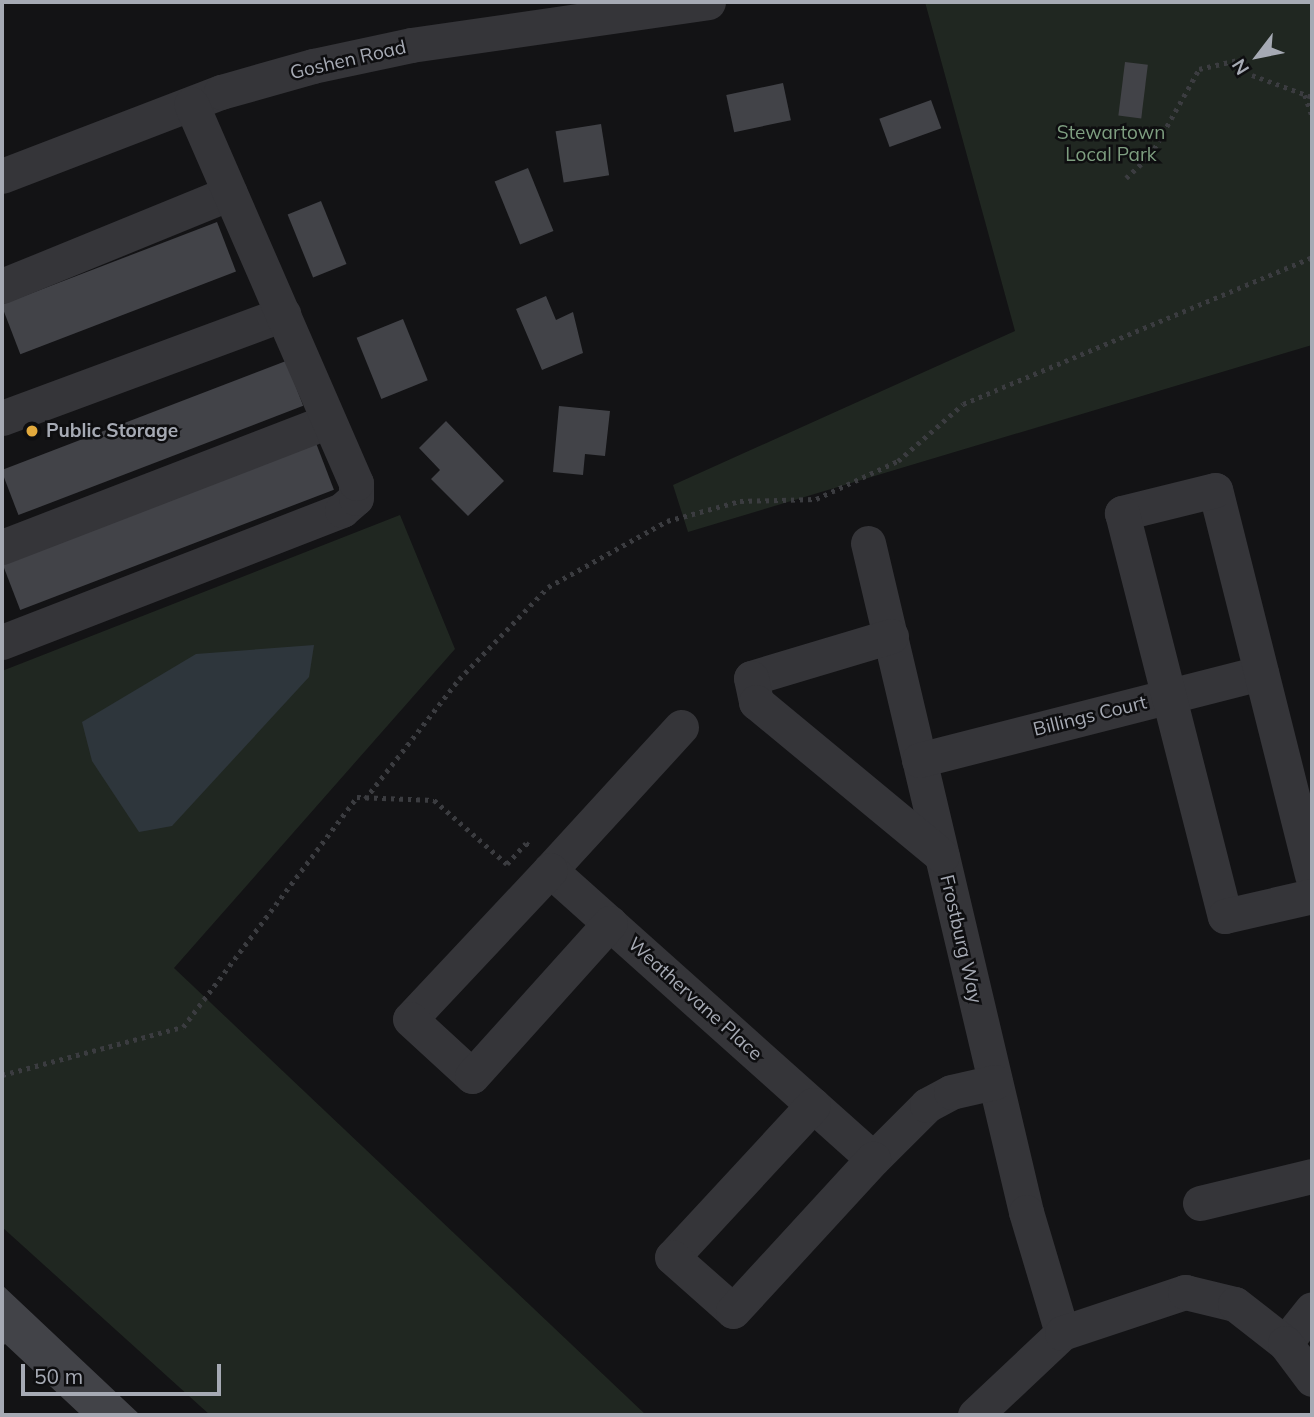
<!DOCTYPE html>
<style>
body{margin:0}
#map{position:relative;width:1314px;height:1417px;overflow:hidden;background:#131315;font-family:Mulish,sans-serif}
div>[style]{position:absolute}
.green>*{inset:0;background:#202721}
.water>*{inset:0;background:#2e363c}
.building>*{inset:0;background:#424348;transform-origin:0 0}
.path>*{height:4.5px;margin-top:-2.25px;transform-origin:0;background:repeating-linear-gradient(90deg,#3b3c40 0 3.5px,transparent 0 8.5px)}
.minor>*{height:35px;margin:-17.5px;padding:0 17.5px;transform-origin:17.5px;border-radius:17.5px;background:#353539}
.dots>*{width:19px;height:19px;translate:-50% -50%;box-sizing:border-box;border:4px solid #0e0e10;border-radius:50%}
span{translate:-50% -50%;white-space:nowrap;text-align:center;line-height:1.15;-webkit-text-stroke:5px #0e0e10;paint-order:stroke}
.street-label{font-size:19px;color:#a6aab4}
.park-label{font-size:19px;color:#7e9e80}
.poi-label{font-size:19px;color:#a6aab4;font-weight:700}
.left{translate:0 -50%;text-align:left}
.frame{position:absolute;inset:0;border:4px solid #a6aab4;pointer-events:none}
.north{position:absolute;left:1223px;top:21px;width:70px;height:70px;-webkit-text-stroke:5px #0e0e10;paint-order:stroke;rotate:238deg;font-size:19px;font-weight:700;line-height:28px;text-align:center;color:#a6aab4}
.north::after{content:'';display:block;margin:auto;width:24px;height:32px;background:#a6aab4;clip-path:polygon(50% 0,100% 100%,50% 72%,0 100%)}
.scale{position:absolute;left:21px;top:1364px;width:200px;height:32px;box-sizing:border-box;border:4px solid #a6aab4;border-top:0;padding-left:9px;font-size:21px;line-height:24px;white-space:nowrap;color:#a6aab4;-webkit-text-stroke:5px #0e0e10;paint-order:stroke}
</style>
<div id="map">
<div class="green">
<i style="clip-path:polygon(925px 2px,1312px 2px,1312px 345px,688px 532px,673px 485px,1015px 331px)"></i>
<i style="clip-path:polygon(400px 515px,455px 649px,174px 968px,646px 1415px,210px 1415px,2px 1227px,2px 671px)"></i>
</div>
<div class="water">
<i style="clip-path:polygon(314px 645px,309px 677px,172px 826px,139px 832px,92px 761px,82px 722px,196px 654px)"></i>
</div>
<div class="building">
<i style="left:1125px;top:62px;width:23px;height:54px;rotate:7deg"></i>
<i style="left:783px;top:83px;width:38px;height:58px;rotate:78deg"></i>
<i style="left:931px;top:100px;width:30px;height:55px;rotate:70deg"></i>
<i style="left:601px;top:124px;width:52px;height:46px;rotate:81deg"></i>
<i style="left:528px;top:168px;width:68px;height:36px;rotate:68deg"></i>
<i style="left:321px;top:201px;width:68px;height:36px;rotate:68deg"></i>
<i style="left:217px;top:222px;width:53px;height:231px;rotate:69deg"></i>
<i style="clip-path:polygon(546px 296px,556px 320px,573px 312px,583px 353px,542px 370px,516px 309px)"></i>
<i style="left:403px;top:319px;width:66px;height:50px;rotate:68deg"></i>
<i style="left:286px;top:361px;width:48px;height:305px;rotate:69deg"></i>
<i style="clip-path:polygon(559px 406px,610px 411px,605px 456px,585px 454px,583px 475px,553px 472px)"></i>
<i style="clip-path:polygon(446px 421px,504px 481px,468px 516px,431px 479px,440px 470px,419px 448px)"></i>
<i style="left:316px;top:443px;width:50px;height:336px;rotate:69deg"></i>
<i style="clip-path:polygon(2px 1285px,140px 1415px,81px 1415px,5px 1344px,2px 1347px)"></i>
</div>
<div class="path">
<i style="left:1252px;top:75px;width:64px;rotate:20.1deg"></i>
<i style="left:1305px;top:95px;width:21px;rotate:71deg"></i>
<i style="left:1126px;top:178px;width:33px;rotate:-43deg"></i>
<i style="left:1150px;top:156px;width:100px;rotate:-60.6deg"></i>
<i style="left:1199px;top:69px;width:49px;rotate:-12.9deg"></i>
<i style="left:365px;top:799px;width:152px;rotate:-51.9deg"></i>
<i style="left:459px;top:679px;width:128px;rotate:-45.9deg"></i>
<i style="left:548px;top:587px;width:136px;rotate:-29deg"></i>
<i style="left:667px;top:521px;width:76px;rotate:-15.3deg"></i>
<i style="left:740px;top:501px;width:76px;rotate:-1.5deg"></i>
<i style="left:816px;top:499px;width:90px;rotate:-24.9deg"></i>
<i style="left:898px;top:461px;width:86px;rotate:-41.2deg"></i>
<i style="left:963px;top:404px;width:379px;rotate:-22.8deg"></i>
<i style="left:2px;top:1075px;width:187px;rotate:-14.9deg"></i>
<i style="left:183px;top:1027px;width:288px;rotate:-52.9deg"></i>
<i style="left:357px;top:797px;width:77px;rotate:2.2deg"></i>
<i style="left:434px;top:800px;width:97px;rotate:41.2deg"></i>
<i style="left:507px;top:864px;width:28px;rotate:-48deg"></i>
<i style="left:526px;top:843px;width:5px;rotate:37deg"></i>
</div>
<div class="minor">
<i style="left:2px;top:176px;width:235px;rotate:-21deg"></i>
<i style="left:221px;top:92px;width:96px;rotate:-15.8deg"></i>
<i style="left:313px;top:66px;width:100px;rotate:-12.1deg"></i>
<i style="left:411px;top:45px;width:300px;rotate:-8.2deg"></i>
<i style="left:2px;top:286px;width:246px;rotate:-22.2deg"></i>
<i style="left:2px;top:418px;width:300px;rotate:-20.3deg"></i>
<i style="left:868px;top:543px;width:687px;rotate:76.71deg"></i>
<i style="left:1026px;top:1212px;width:126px;rotate:73.4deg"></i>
<i style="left:2px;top:547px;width:350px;rotate:-21.1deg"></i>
<i style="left:891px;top:636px;width:146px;rotate:163.3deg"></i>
<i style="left:751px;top:678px;width:25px;rotate:78deg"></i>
<i style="left:756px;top:702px;width:241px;rotate:39.6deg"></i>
<i style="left:2px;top:642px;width:365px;rotate:-21.2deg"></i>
<i style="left:342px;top:510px;width:18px;rotate:-41deg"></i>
<i style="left:356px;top:498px;width:15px;rotate:-90deg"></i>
<i style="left:356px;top:483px;width:413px;rotate:-113.5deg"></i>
<i style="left:681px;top:727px;width:194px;rotate:132.5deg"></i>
<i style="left:550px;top:870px;width:433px;rotate:41.8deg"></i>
<i style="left:873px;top:1159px;width:76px;rotate:-45deg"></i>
<i style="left:927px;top:1105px;width:27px;rotate:-28deg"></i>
<i style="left:951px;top:1092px;width:45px;rotate:-12.8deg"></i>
<i style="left:919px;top:760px;width:353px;rotate:-14.3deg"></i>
<i style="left:550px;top:870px;width:204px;rotate:133.2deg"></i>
<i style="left:410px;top:1019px;width:84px;rotate:42.6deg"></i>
<i style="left:472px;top:1076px;width:206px;rotate:-48deg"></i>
<i style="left:1312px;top:875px;width:397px;rotate:-104.1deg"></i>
<i style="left:1215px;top:490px;width:96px;rotate:166.1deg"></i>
<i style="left:1122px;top:513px;width:416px;rotate:75.7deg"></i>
<i style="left:1225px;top:916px;width:89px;rotate:-12.9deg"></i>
<i style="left:813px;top:1105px;width:207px;rotate:132.8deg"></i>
<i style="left:672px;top:1257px;width:81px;rotate:41.5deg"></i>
<i style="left:733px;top:1311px;width:207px;rotate:-47.4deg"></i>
<i style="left:1200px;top:1203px;width:115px;rotate:-13.6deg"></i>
<i style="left:1285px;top:1343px;width:43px;rotate:-51.5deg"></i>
<i style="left:975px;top:1415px;width:120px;rotate:-43.3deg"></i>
<i style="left:1062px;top:1333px;width:130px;rotate:-18.4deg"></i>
<i style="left:1185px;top:1292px;width:51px;rotate:13.5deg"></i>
<i style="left:1235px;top:1304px;width:63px;rotate:38deg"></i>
<i style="left:1285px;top:1343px;width:45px;rotate:53.1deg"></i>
</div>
<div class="dots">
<i style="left:32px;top:431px;background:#e3aa3d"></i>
</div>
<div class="street-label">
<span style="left:348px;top:60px;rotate:-13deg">Goshen Road</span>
<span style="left:1090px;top:716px;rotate:-14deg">Billings Court</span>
<span style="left:961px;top:939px;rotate:77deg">Frostburg Way</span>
<span style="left:695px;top:999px;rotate:42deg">Weathervane Place</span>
</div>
<div class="park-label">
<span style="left:1111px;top:144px">Stewartown<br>Local Park</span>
</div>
<div class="poi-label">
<span class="left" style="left:46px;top:431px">Public Storage</span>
</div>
<div class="frame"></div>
<div class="north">N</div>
<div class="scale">50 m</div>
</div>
